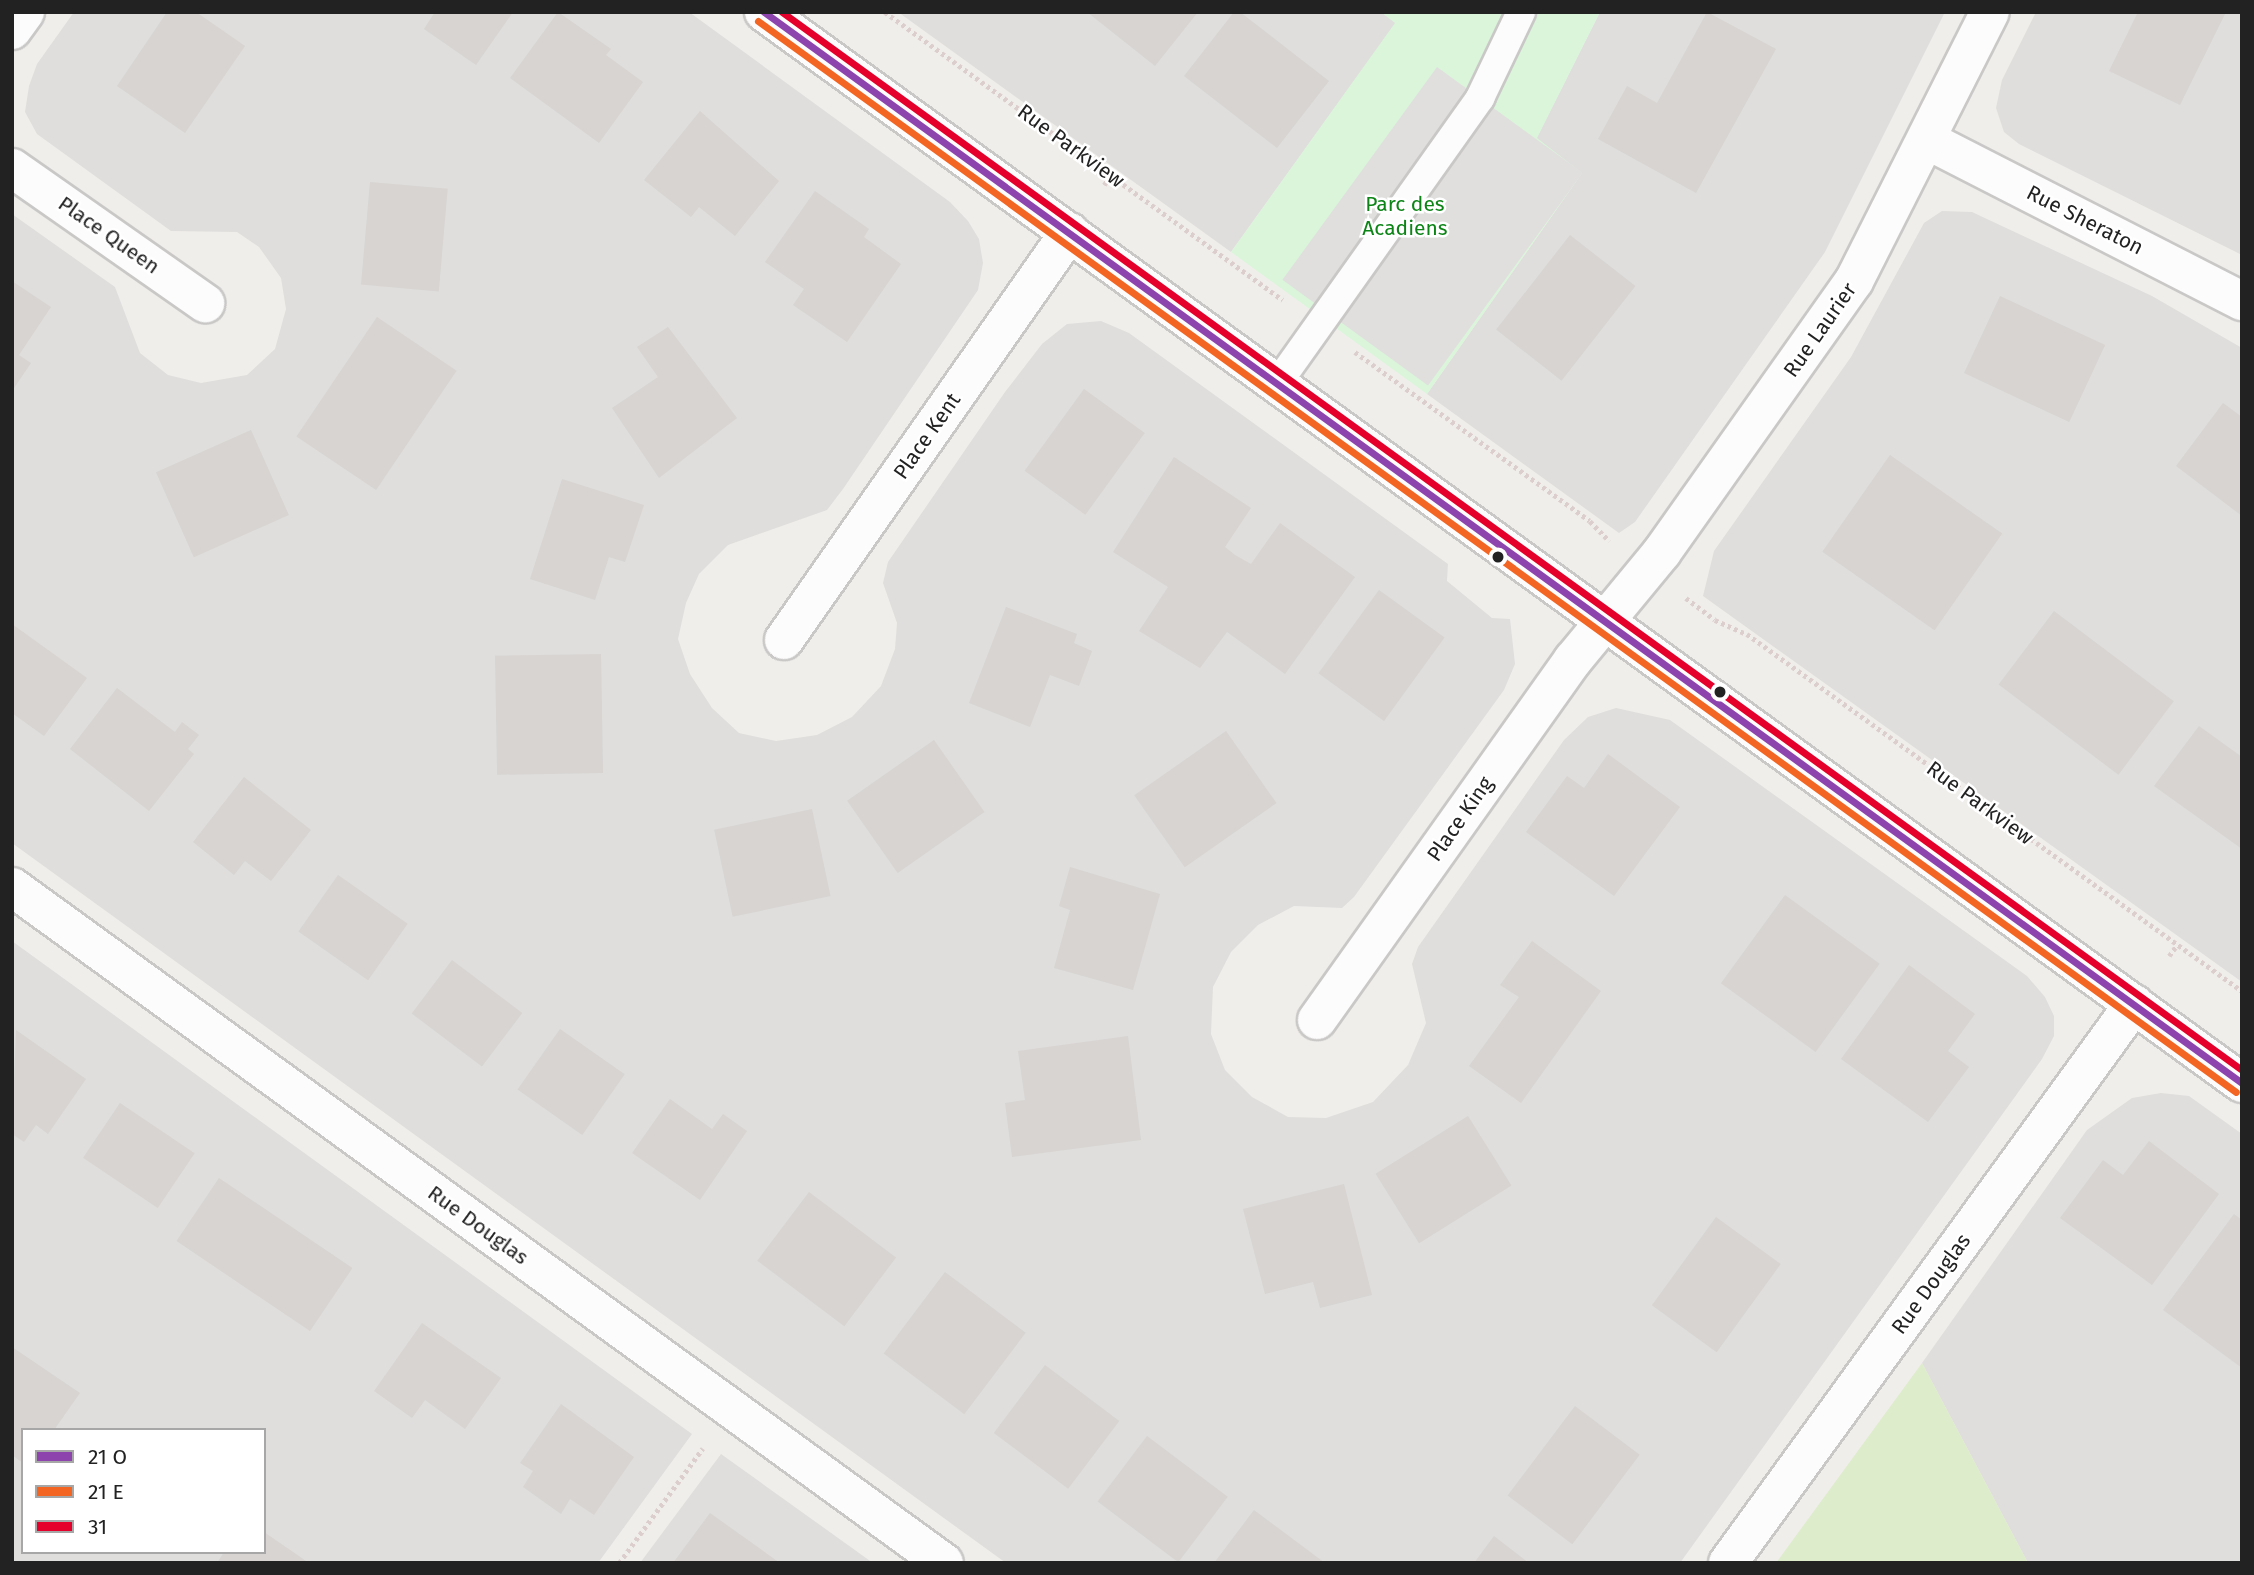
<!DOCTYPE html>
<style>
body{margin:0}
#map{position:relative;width:2254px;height:1575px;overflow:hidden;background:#f0eeeb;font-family:"Fira Sans",sans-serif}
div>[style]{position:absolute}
.residential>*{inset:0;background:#dfdedc}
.grass>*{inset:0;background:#ddeccb}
.park>*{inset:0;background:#daf5da}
.parking>*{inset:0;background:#e0dfde;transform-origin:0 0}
.building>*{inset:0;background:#d7d4d2;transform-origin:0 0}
.path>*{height:4.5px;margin-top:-2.25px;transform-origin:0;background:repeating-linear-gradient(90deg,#dccecd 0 3.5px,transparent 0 7px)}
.roads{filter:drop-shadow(2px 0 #c9c8c7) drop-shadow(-2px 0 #c9c8c7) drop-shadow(0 2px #c9c8c7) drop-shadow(0 -2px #c9c8c7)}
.service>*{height:28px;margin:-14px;padding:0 14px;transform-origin:14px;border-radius:14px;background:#fdfcfc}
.minor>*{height:38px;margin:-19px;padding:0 19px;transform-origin:19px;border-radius:19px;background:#fdfcfc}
.tertiary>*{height:38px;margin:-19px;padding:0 19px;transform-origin:19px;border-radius:19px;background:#fdfcfc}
.bus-1>*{height:7px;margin:-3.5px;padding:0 3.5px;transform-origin:3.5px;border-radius:3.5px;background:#8e44ad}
.bus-2>*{height:7px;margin:-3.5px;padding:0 3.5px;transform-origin:3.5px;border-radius:3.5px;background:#f26522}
.bus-3>*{height:7px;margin:-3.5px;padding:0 3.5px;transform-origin:3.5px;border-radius:3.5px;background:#e4002b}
.dots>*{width:19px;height:19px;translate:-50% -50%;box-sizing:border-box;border:4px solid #fff;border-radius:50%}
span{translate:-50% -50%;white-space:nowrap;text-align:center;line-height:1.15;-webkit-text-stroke:5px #fff;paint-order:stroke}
.street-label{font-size:21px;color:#222}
.park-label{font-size:21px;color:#0c8416}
.frame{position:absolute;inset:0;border:14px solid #222;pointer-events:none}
.legend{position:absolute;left:21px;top:1428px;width:245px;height:126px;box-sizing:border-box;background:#fff;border:2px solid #a7a7a7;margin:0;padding:9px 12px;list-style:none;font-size:21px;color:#222}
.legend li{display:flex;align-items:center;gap:14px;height:35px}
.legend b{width:35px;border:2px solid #a7a7a7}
</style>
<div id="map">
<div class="residential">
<i style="clip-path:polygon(74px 12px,689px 12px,950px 202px,968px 221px,979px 239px,983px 263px,978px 290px,843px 489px,827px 510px,728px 545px,699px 574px,686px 603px,678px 639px,690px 674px,712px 708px,739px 733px,776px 741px,817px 735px,852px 717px,881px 686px,895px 649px,897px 623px,883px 583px,888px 562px,1005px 392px,1042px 344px,1067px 324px,1101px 321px,1129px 333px,1448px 564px,1447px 581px,1492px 618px,1510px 619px,1515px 664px,1504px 690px,1354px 897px,1342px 908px,1294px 906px,1258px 925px,1231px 952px,1213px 987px,1211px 1034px,1225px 1070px,1252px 1097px,1288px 1117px,1326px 1118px,1373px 1102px,1408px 1065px,1426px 1023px,1412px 964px,1418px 947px,1564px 740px,1588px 717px,1616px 708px,1670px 720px,2027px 976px,2045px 997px,2054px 1016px,2054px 1036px,2042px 1059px,1680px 1563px,1006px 1563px,12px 843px,12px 214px,115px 287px,140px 353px,168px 375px,201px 383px,247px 375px,275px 349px,286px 309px,281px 278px,259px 247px,237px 232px,171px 231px,37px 134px,25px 112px,29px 86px,37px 64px)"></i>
<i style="clip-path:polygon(898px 12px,1381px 12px,1396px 23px,1231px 252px)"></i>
<i style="clip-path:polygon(1600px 12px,1945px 12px,1825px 252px,1635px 522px,1619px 533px,1427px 394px,1582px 173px,1536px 139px)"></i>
<i style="clip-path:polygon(2036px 12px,2242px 12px,2242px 255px,2019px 144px,2004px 132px,1996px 108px,2002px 80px)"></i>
<i style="clip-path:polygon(1942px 211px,1972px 212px,2152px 296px,2242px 348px,2242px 982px,1703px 596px,1714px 551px,1851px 357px,1924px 223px)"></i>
<i style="clip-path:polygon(evenodd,12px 941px,692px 1434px,598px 1563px,12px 1563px,12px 941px,23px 1430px,264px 1430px,264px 1552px,23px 1552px,23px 1430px)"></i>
<i style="clip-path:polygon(2161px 1093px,2189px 1096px,2242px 1134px,2242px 1563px,2028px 1563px,1922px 1363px,2087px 1130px,2132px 1098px)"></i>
<i style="clip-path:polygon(721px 1454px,873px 1563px,640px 1563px)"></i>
</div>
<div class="grass">
<i style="clip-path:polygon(1922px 1363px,2028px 1563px,1776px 1563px)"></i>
</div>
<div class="park">
<i style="clip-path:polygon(1381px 12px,1600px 12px,1537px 138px,1582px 173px,1427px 394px,1231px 252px,1395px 23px)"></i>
</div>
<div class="parking">
<i style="left:1437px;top:67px;width:180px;height:263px;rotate:36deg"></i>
</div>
<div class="building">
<i style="clip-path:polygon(167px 12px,196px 12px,245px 46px,185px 133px,117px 86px)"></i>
<i style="clip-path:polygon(435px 12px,513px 12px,476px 65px,424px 29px)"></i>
<i style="clip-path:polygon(558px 12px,611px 49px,606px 55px,643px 82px,599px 143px,510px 78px)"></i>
<i style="clip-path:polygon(1087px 12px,1198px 12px,1155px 66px)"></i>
<i style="clip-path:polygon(1234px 12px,1240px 12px,1329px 81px,1277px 148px,1184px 76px)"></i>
<i style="clip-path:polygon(1707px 12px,1776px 49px,1696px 193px,1598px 139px,1627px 86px,1657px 103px)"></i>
<i style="clip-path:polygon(2138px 12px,2226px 12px,2180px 105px,2109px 71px)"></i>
<i style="clip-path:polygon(700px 111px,779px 181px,735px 236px,699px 207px,691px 217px,644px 180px)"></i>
<i style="left:370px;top:182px;width:78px;height:103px;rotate:5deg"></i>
<i style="clip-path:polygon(815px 191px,869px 229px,864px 237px,901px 264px,847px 342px,793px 305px,804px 289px,765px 262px)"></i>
<i style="left:1570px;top:235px;width:83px;height:120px;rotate:38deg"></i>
<i style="clip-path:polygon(12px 281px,51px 307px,19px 355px,31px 363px,12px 391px)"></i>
<i style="left:2000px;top:296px;width:116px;height:85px;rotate:25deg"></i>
<i style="left:377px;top:317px;width:96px;height:144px;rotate:34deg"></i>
<i style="clip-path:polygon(668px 327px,737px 418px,659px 478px,612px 408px,658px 377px,637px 347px)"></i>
<i style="left:1084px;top:389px;width:75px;height:101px;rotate:36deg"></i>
<i style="clip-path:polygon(2223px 403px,2242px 417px,2242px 516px,2176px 466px)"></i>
<i style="left:251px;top:430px;width:93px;height:104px;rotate:66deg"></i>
<i style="left:1890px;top:455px;width:137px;height:118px;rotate:35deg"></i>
<i style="clip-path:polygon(1174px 457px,1251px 508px,1225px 547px,1235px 555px,1251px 564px,1280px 523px,1355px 577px,1285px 674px,1227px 632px,1200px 668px,1139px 631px,1168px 587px,1113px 552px)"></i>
<i style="clip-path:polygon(562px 479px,644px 505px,625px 562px,609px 557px,595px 600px,530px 579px)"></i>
<i style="left:1379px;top:590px;width:81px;height:103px;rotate:36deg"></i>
<i style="clip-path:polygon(1006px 607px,1077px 634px,1074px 643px,1092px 651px,1079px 686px,1050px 675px,1030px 727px,969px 703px)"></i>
<i style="left:2054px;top:611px;width:150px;height:92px;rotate:37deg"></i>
<i style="clip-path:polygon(12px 624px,87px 678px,44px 736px,12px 713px)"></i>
<i style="left:601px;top:654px;width:119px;height:106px;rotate:89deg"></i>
<i style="clip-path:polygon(117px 688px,175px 732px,182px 722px,199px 735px,188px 749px,194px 754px,149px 811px,70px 749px)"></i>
<i style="clip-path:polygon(2199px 726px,2242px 757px,2242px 849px,2154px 786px)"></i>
<i style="left:1226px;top:731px;width:88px;height:112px;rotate:55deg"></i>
<i style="left:934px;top:740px;width:88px;height:106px;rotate:55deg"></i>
<i style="clip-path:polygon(1608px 754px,1680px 807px,1614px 896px,1526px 832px,1567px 776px,1584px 788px)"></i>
<i style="clip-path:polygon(244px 777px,311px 830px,271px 881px,245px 861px,234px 875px,193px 842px)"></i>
<i style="left:812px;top:809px;width:89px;height:100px;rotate:78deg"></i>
<i style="clip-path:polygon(1070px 867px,1160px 894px,1133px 990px,1054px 968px,1070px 910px,1059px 906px)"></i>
<i style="left:338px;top:875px;width:85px;height:69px;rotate:35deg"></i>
<i style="left:1785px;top:895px;width:117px;height:109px;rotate:36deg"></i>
<i style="clip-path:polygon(1532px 941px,1601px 991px,1521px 1103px,1469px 1066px,1519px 997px,1500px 985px)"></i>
<i style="left:452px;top:960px;width:88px;height:67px;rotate:37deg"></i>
<i style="clip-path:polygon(1909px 965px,1975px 1014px,1948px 1051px,1969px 1067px,1928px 1122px,1841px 1059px)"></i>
<i style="left:560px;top:1029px;width:79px;height:74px;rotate:35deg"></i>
<i style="clip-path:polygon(16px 1030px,86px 1079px,48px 1134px,36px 1125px,24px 1142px,12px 1134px)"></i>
<i style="clip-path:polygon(1128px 1036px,1141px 1140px,1012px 1157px,1005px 1103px,1025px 1100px,1018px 1051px)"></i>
<i style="clip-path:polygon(670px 1099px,712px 1129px,723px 1114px,747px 1131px,700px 1200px,632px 1153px)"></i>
<i style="left:120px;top:1103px;width:90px;height:66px;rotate:34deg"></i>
<i style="left:1468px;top:1116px;width:82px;height:109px;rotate:58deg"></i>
<i style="clip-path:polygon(2149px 1141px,2219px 1194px,2152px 1285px,2060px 1218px,2103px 1160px,2123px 1175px)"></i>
<i style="left:219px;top:1178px;width:161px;height:76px;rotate:34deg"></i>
<i style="clip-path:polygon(1344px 1184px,1372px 1295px,1320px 1308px,1313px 1282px,1265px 1294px,1243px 1209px)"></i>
<i style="left:809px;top:1192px;width:109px;height:86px;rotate:37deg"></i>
<i style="clip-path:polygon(2234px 1214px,2242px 1220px,2242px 1368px,2163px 1310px)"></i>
<i style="left:1716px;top:1217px;width:80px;height:109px;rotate:36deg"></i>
<i style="left:945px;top:1272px;width:101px;height:102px;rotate:37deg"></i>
<i style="clip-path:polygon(422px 1323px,501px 1378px,465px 1429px,425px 1400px,412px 1418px,374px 1391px)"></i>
<i style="clip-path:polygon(12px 1347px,80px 1393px,54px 1430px,23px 1430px,23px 1463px,12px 1455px)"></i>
<i style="left:1045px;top:1365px;width:93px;height:85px;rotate:37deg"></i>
<i style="clip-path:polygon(561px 1404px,634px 1457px,594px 1515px,570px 1499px,561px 1514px,523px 1487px,533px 1471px,520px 1463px)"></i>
<i style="left:1575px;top:1406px;width:81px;height:112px;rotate:37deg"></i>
<i style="left:1147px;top:1436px;width:101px;height:82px;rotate:37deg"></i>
<i style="clip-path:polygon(1254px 1510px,1325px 1563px,1214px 1563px)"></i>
<i style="clip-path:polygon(710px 1513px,780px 1563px,673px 1563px)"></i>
<i style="clip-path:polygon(264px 1532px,309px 1563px,217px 1563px,224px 1552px,264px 1552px)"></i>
<i style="clip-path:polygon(1494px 1536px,1529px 1563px,1474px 1563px)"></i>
</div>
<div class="path">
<i style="left:885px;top:12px;width:491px;rotate:35.9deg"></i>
<i style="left:1104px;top:185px;width:12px;rotate:-55deg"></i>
<i style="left:1355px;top:352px;width:289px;rotate:35.7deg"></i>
<i style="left:1590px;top:521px;width:28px;rotate:46deg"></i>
<i style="left:1686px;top:598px;width:36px;rotate:37deg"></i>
<i style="left:1715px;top:620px;width:35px;rotate:24deg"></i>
<i style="left:1747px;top:634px;width:610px;rotate:35.8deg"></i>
<i style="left:2169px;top:956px;width:14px;rotate:-54deg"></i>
<i style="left:619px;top:1563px;width:142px;rotate:-53.9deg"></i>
</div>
<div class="roads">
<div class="service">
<i style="left:1277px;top:384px;width:351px;rotate:-54.6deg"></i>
<i style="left:1480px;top:98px;width:95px;rotate:-64.5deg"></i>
</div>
<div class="minor">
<i style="left:12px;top:30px;width:22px;rotate:-54deg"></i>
<i style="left:1927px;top:140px;width:354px;rotate:27.1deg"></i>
<i style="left:12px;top:168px;width:236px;rotate:35deg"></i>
<i style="left:784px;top:640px;width:498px;rotate:-55deg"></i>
<i style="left:12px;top:887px;width:1151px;rotate:35.95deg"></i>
<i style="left:1317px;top:1020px;width:442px;rotate:-54.6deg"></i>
<i style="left:1573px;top:660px;width:140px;rotate:-50.5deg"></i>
<i style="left:1662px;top:552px;width:332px;rotate:-54.7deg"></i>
<i style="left:1854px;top:281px;width:301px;rotate:-63.2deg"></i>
<i style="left:1728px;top:1563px;width:691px;rotate:-54.01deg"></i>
</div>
<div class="tertiary">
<i style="left:764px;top:12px;width:1825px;rotate:35.93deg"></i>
</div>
</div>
<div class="bus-1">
<i style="left:764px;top:12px;width:1825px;rotate:35.93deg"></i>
</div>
<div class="bus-2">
<i style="left:758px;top:21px;width:1825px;rotate:35.93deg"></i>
</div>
<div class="bus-3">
<i style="left:782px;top:12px;width:1803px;rotate:35.93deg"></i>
</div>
<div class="dots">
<i style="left:1498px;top:557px;background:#222"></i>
<i style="left:1720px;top:692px;background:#222"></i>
</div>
<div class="street-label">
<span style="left:1071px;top:146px;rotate:36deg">Rue Parkview</span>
<span style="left:2085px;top:220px;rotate:27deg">Rue Sheraton</span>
<span style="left:109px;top:235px;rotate:35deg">Place Queen</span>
<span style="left:1820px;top:330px;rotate:-55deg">Rue Laurier</span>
<span style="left:927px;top:436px;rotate:-55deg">Place Kent</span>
<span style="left:1980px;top:803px;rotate:36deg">Rue Parkview</span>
<span style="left:1460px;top:819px;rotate:-55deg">Place King</span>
<span style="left:478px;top:1225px;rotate:36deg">Rue Douglas</span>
<span style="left:1931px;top:1284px;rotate:-54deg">Rue Douglas</span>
</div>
<div class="park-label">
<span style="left:1405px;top:216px">Parc des<br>Acadiens</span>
</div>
<div class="frame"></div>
<ul class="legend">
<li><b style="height:9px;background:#8e44ad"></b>21 O</li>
<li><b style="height:9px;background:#f26522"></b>21 E</li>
<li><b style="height:9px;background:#e4002b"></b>31</li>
</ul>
</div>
